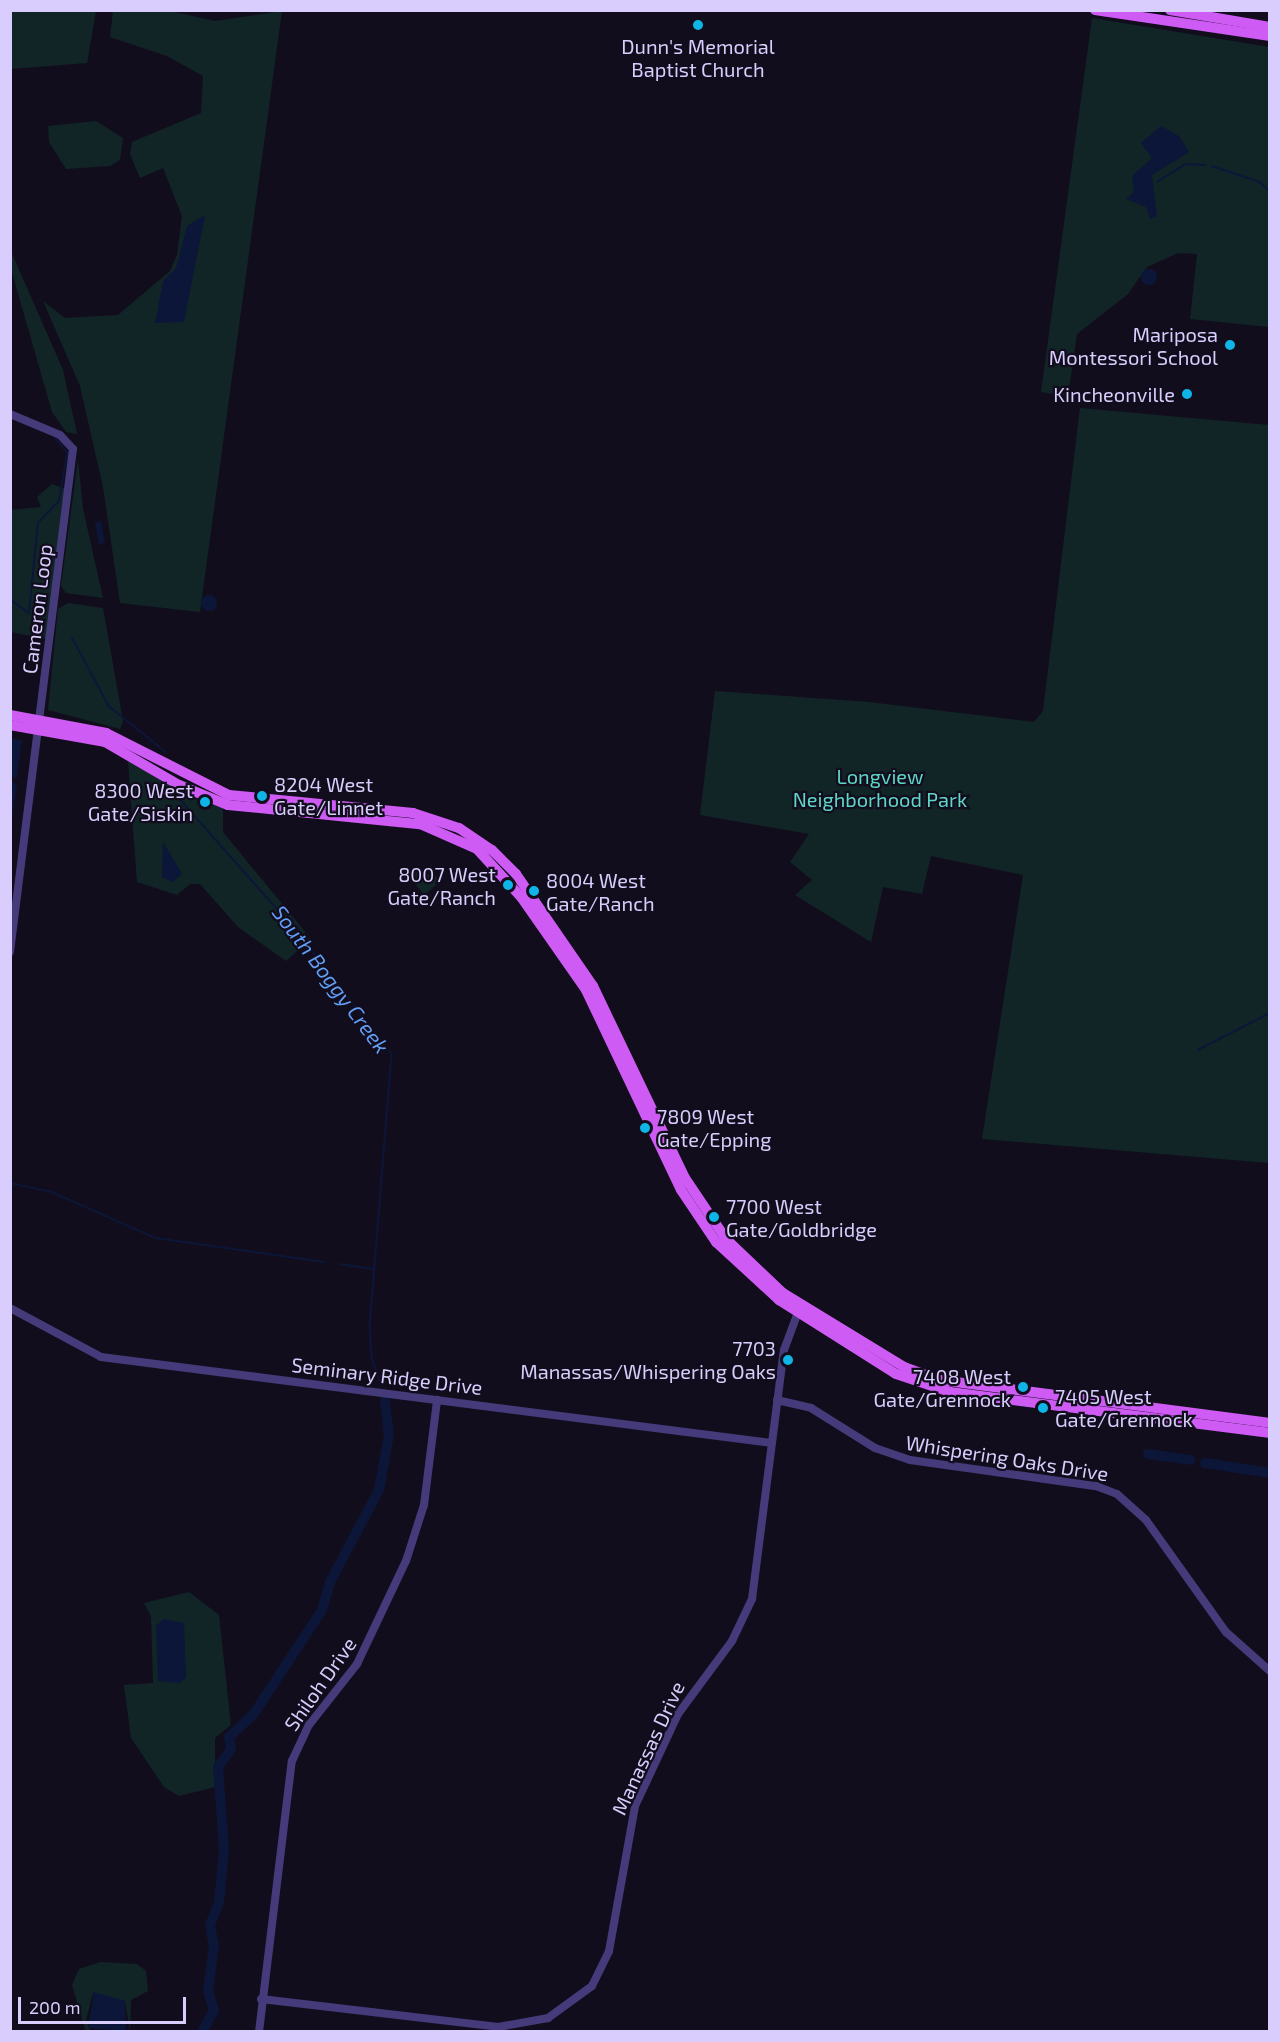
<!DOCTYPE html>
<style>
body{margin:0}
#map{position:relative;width:1280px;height:2042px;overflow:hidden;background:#120d1d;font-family:"Exo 2",sans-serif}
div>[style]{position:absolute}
.green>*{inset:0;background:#112527}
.water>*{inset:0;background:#0c1638}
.round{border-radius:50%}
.stream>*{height:1.5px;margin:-0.75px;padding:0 0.75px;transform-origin:0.75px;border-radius:0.75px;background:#0c1638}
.river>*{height:10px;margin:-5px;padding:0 5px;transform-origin:5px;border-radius:5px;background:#0c1638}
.minor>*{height:8px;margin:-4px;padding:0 4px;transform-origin:4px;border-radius:4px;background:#463b7a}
.major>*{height:10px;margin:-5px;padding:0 5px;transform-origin:5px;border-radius:5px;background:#cf5bf5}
.dots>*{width:16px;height:16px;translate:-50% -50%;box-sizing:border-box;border:3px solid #120d1d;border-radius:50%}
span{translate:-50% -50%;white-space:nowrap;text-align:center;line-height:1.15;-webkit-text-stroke:4.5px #120d1d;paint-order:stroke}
.poi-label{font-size:20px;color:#d8cdfc}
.right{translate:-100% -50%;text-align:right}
.left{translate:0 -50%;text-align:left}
.street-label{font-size:20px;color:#d8cdfc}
.park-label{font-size:20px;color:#5ed6c8}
.water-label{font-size:21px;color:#629ef5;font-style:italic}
.frame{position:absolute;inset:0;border:12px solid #d8cdfc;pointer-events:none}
.scale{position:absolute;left:18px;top:1997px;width:168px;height:27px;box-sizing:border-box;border:3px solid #d8cdfc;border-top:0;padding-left:8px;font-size:18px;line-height:21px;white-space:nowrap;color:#d8cdfc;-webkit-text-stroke:4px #120d1d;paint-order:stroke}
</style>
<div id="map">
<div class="green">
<i style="clip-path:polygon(11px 10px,96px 11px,87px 63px,11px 69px)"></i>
<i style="clip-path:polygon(113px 11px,170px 11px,215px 21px,282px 11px,200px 612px,120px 603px,103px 487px,80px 386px,43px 301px,65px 318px,118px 315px,170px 271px,177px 255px,182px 216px,163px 168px,140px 178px,130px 154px,132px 142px,201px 113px,203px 76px,167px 56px,110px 37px)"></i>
<i style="clip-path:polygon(1092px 18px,1269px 47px,1269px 327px,1190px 319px,1197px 254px,1178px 253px,1147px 267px,1128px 294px,1077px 334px,1068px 396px,1041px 392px)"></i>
<i style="clip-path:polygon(96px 121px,123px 138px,120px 160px,110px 166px,66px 169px,49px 142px,48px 126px)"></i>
<i style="clip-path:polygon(10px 249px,63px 370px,77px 434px,66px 432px,52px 412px,11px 269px)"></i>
<i style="clip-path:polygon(1080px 408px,1269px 425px,1269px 1163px,982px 1139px,1023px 875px,931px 856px,922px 894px,883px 887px,871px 942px,795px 895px,812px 880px,790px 862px,809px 834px,700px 815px,715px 691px,869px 702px,1034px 722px,1043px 711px)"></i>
<i style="clip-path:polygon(78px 460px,83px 509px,103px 598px,66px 593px,61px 586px)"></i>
<i style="clip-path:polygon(52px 484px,66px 489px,46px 639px,11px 632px,10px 510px,41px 507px,37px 497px)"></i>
<i style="clip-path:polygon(68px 603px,103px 608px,123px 721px,120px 729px,48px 710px,58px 609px)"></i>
<i style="clip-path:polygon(128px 761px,198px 800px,223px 808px,223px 832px,311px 939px,286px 961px,238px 927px,200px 884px,190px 884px,177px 895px,137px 882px)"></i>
<i style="clip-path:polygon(402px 867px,435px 876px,442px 880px,424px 895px)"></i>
<i style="clip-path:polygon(189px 1592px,219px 1615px,231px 1725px,215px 1738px,215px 1787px,179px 1796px,164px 1787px,131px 1738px,124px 1685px,153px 1683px,151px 1616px,144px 1603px)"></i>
<i style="clip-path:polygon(100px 1962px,137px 1964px,146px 1971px,148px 1991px,131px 2000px,130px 2031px,125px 2001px,93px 1993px,86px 2020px,90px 2030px,100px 2031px,86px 2032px,72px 1985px,79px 1969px)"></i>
</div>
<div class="water">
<i style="clip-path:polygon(1161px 126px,1179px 136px,1189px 152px,1152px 175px,1157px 216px,1150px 219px,1146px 207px,1126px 199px,1134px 191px,1132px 176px,1152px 158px,1141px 143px)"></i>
<i style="clip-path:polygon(205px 215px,184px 322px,155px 323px,163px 281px,176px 268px,187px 226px)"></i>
<i class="round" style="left:1141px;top:269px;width:16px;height:16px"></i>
<i style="clip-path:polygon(101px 521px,105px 542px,99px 545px,95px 523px)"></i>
<i class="round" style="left:201px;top:595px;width:16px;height:16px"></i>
<i style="clip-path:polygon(11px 738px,22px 740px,17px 778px,11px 777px)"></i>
<i style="clip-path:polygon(10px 780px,17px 785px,11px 820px,10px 820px)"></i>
<i style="clip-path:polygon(163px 842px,182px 874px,173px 882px,162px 877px)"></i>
<i style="clip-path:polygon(163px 1619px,184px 1623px,186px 1678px,179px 1683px,158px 1681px,156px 1626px)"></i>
<i style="clip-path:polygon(94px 1992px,125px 2001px,126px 2031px,88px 2028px)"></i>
</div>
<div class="stream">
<i style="left:1212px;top:166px;width:51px;rotate:18.4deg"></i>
<i style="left:1260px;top:182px;width:13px;rotate:42deg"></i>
<i style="left:1157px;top:182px;width:34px;rotate:-32deg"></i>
<i style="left:1186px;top:164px;width:19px;rotate:3deg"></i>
<i style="left:10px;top:599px;width:24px;rotate:36deg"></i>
<i style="left:29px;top:613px;width:90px;rotate:-84.3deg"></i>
<i style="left:38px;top:523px;width:30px;rotate:-46deg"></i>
<i style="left:59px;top:501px;width:49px;rotate:-80.5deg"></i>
<i style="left:67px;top:453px;width:21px;rotate:-129deg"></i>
<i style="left:72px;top:637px;width:78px;rotate:61.8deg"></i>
<i style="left:109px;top:706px;width:73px;rotate:38.9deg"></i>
<i style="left:171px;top:789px;width:198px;rotate:48.5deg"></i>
<i style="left:302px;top:937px;width:148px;rotate:52.4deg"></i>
<i style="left:392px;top:1054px;width:273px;rotate:94.6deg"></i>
<i style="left:370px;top:1326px;width:32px;rotate:86deg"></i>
<i style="left:372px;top:1358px;width:29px;rotate:70deg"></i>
<i style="left:1198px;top:1050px;width:81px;rotate:-27.2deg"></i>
<i style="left:10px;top:1183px;width:43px;rotate:12.1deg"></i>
<i style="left:52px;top:1192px;width:114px;rotate:23.9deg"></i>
<i style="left:156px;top:1238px;width:170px;rotate:8.1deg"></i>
<i style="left:339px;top:1264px;width:35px;rotate:8deg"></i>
</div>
<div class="river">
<i style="left:1148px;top:1454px;width:43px;rotate:7.9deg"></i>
<i style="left:1205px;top:1463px;width:66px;rotate:8.7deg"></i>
<i style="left:202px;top:2032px;width:25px;rotate:-61deg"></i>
<i style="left:214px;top:2010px;width:20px;rotate:-108deg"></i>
<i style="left:208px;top:1991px;width:45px;rotate:-82.4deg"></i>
<i style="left:214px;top:1946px;width:21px;rotate:-101deg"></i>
<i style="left:210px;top:1925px;width:24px;rotate:-68deg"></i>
<i style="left:219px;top:1903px;width:54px;rotate:-84.7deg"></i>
<i style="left:224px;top:1849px;width:82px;rotate:-94.2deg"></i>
<i style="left:218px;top:1767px;width:22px;rotate:-54deg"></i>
<i style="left:231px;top:1749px;width:12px;rotate:-99deg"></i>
<i style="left:229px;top:1737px;width:33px;rotate:-43deg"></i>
<i style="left:253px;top:1715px;width:126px;rotate:-56.7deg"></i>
<i style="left:322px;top:1610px;width:29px;rotate:-74deg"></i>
<i style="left:330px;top:1582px;width:104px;rotate:-62deg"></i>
<i style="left:379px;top:1490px;width:56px;rotate:-79.7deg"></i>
<i style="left:389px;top:1435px;width:34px;rotate:-97deg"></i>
</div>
<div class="minor">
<i style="left:10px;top:414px;width:54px;rotate:22.8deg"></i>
<i style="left:60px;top:435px;width:19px;rotate:47deg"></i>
<i style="left:73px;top:449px;width:507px;rotate:97.14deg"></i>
<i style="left:10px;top:1308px;width:103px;rotate:28.3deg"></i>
<i style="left:101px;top:1357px;width:675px;rotate:7.31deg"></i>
<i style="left:777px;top:1400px;width:35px;rotate:13deg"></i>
<i style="left:811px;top:1408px;width:75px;rotate:32deg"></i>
<i style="left:875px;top:1448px;width:37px;rotate:19deg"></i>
<i style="left:910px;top:1460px;width:188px;rotate:8deg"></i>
<i style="left:1096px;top:1486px;width:22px;rotate:21deg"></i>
<i style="left:1117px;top:1494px;width:39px;rotate:42deg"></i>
<i style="left:1146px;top:1520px;width:138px;rotate:54.5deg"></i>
<i style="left:1226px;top:1632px;width:59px;rotate:41.6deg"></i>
<i style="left:261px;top:1999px;width:239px;rotate:6.7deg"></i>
<i style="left:498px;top:2027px;width:51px;rotate:-10.2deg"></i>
<i style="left:548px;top:2018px;width:54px;rotate:-36deg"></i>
<i style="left:592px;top:1986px;width:39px;rotate:-64deg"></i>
<i style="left:609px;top:1951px;width:147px;rotate:-79.8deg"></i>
<i style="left:635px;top:1806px;width:102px;rotate:-64.9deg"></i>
<i style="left:678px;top:1714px;width:91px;rotate:-53.5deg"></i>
<i style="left:732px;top:1641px;width:47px;rotate:-64.5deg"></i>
<i style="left:752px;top:1599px;width:251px;rotate:-82.7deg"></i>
<i style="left:784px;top:1350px;width:46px;rotate:-69.6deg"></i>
<i style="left:259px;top:2032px;width:273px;rotate:-83.1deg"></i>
<i style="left:292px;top:1761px;width:40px;rotate:-65deg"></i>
<i style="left:309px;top:1725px;width:78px;rotate:-51.8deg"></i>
<i style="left:357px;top:1664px;width:114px;rotate:-64.6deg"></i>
<i style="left:406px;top:1561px;width:59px;rotate:-72.2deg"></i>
<i style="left:424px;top:1505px;width:106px;rotate:-82.9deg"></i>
</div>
<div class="major">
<i style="left:1095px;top:10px;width:177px;rotate:8.5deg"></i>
<i style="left:1170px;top:10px;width:101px;rotate:9.6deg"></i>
<i style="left:10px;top:715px;width:98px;rotate:10.6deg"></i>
<i style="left:106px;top:733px;width:138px;rotate:26.8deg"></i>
<i style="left:229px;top:795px;width:185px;rotate:5.6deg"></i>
<i style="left:413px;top:813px;width:48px;rotate:18.1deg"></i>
<i style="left:459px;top:828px;width:40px;rotate:34deg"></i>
<i style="left:492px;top:850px;width:34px;rotate:45deg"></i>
<i style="left:516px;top:874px;width:136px;rotate:55.5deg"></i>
<i style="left:593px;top:986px;width:213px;rotate:64.4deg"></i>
<i style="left:685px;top:1178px;width:73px;rotate:56.1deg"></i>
<i style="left:726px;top:1239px;width:79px;rotate:43.5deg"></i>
<i style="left:783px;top:1293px;width:142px;rotate:31.4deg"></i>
<i style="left:904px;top:1367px;width:38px;rotate:20deg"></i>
<i style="left:940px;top:1380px;width:333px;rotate:7.4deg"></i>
<i style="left:10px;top:725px;width:97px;rotate:10.1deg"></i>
<i style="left:105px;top:742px;width:86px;rotate:30.2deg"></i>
<i style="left:179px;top:785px;width:53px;rotate:22.2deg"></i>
<i style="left:228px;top:805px;width:193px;rotate:5.7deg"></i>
<i style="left:420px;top:824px;width:62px;rotate:23.7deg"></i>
<i style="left:477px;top:849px;width:65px;rotate:47.5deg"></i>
<i style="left:521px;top:897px;width:113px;rotate:55deg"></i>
<i style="left:586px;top:990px;width:221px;rotate:64.6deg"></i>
<i style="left:681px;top:1190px;width:63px;rotate:56.1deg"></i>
<i style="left:716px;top:1242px;width:86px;rotate:42.6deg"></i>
<i style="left:779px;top:1300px;width:138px;rotate:32.3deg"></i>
<i style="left:896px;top:1374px;width:57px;rotate:18.4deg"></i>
<i style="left:950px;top:1392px;width:323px;rotate:7.3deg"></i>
</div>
<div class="dots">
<i style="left:698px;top:25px;background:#0fb5e6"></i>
<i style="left:1230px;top:345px;background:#0fb5e6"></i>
<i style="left:1187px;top:394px;background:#0fb5e6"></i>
<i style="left:262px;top:796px;background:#0fb5e6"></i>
<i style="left:205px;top:802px;background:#0fb5e6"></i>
<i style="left:508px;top:885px;background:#0fb5e6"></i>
<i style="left:534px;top:891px;background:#0fb5e6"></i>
<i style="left:645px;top:1128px;background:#0fb5e6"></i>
<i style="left:714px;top:1217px;background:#0fb5e6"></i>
<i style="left:788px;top:1360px;background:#0fb5e6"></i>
<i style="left:1023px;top:1387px;background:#0fb5e6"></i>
<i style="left:1043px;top:1408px;background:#0fb5e6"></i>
</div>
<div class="poi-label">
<span style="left:698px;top:58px">Dunn's Memorial<br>Baptist Church</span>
<span class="right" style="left:1218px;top:346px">Mariposa<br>Montessori School</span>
<span class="right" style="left:1175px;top:394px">Kincheonville</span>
<span class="left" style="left:274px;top:796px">8204 West<br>Gate/Linnet</span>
<span class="right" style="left:193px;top:802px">8300 West<br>Gate/Siskin</span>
<span class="right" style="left:496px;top:886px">8007 West<br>Gate/Ranch</span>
<span class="left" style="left:546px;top:892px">8004 West<br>Gate/Ranch</span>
<span class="left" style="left:657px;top:1128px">7809 West<br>Gate/Epping</span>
<span class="left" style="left:726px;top:1218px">7700 West<br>Gate/Goldbridge</span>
<span class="right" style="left:776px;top:1360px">7703<br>Manassas/Whispering Oaks</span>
<span class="right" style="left:1011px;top:1388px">7408 West<br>Gate/Grennock</span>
<span class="left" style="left:1055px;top:1408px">7405 West<br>Gate/Grennock</span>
</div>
<div class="street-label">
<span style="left:37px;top:609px;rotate:-83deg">Cameron Loop</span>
<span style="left:387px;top:1376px;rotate:7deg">Seminary Ridge Drive</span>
<span style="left:1007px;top:1458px;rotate:9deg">Whispering Oaks Drive</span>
<span style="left:320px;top:1684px;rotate:-55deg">Shiloh Drive</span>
<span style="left:648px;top:1748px;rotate:-65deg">Manassas Drive</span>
</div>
<div class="park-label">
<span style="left:880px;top:788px">Longview<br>Neighborhood Park</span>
</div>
<div class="water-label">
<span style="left:331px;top:979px;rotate:53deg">South Boggy Creek</span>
</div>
<div class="frame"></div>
<div class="scale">200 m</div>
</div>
